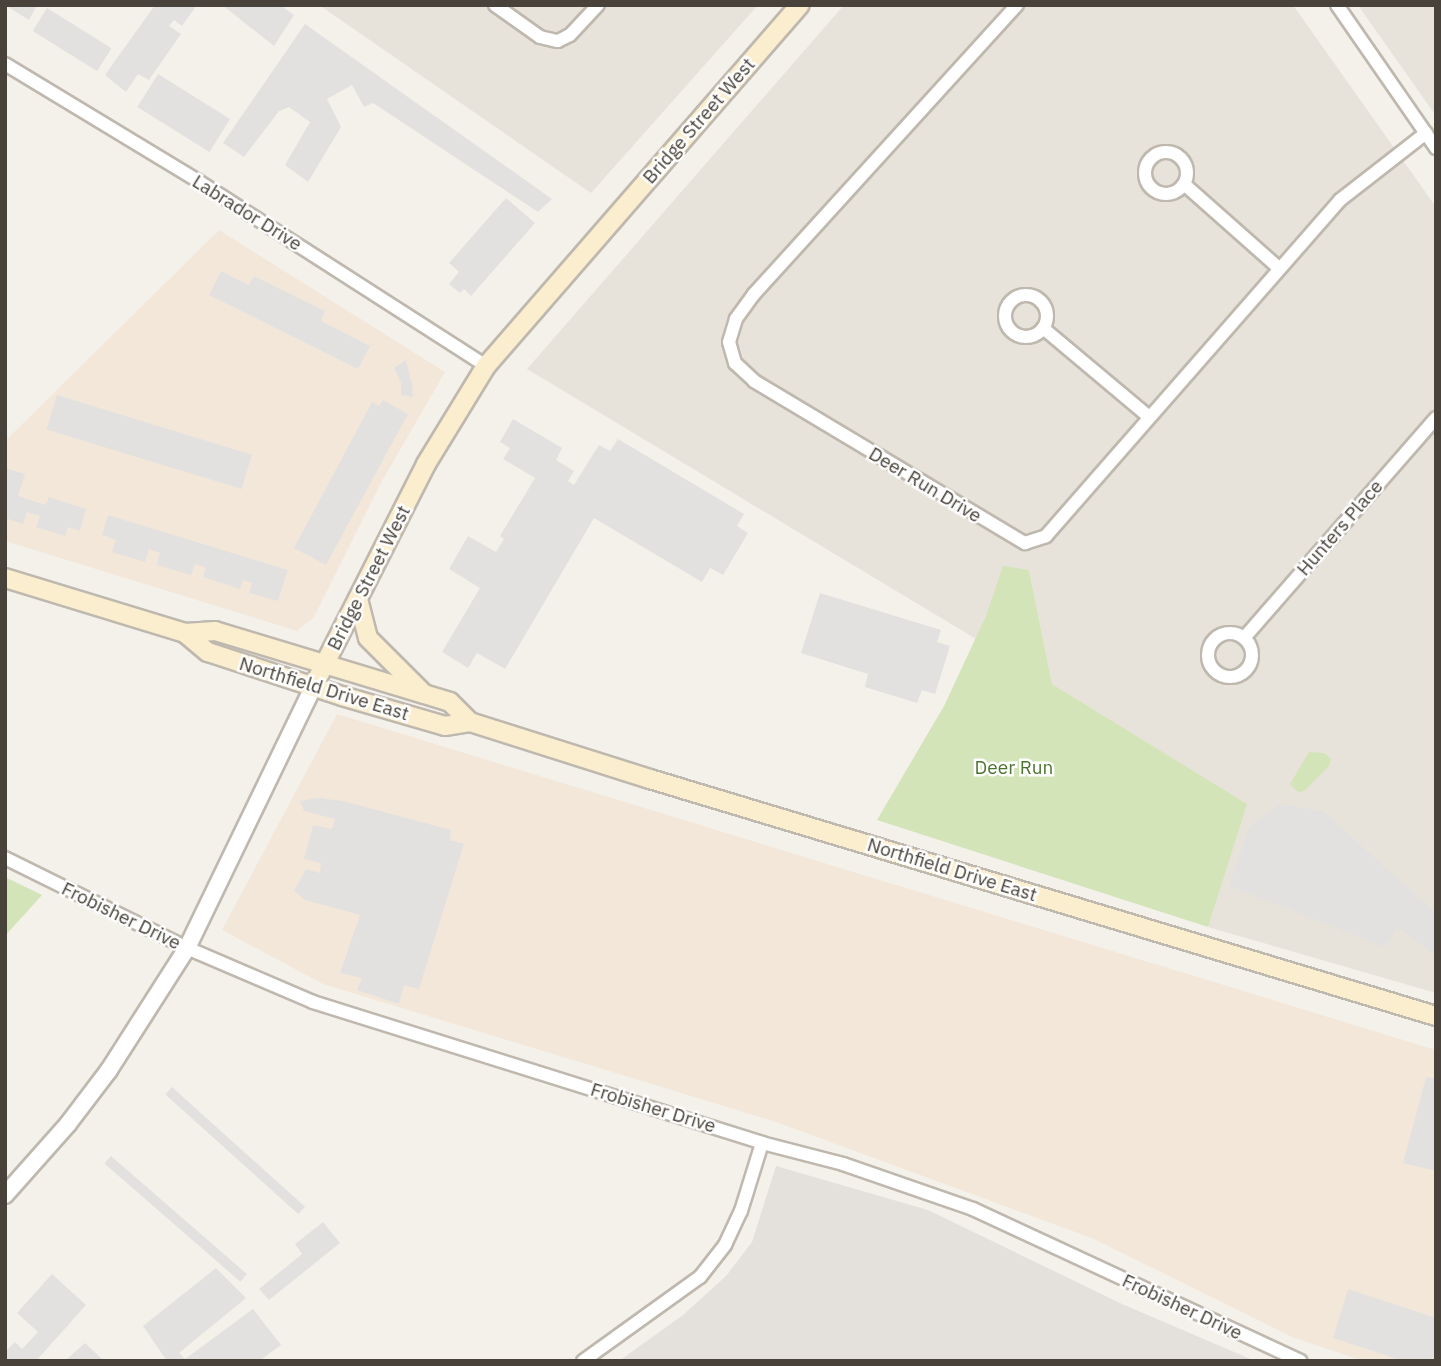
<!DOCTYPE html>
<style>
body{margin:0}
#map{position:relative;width:1441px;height:1366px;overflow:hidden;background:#f4f1eb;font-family:"IBM Plex Sans",sans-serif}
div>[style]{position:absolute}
.residential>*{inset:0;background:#e7e3da}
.commercial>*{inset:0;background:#f3e7d9}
.industrial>*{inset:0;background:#e4e0dc}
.green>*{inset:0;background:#d2e4b8}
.parking>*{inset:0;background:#e3e1df;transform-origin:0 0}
.roads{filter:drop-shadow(2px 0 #bfb8ae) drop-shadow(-2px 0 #bfb8ae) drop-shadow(0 2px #bfb8ae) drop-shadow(0 -2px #bfb8ae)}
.minor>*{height:12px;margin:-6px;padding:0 6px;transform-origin:6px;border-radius:6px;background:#fff}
.minor>.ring{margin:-6px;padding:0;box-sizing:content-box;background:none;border:12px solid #fff;border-radius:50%}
.tertiary>*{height:16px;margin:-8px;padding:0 8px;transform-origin:8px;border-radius:8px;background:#fff}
.secondary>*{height:18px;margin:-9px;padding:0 9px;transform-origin:9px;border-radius:9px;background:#faeecf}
span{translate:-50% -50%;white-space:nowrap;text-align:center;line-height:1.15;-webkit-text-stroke:5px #fff;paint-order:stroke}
.street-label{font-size:19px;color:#48423a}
.park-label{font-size:19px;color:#4e7432}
.frame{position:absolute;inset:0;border:7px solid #48423a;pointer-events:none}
</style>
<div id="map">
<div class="residential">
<i style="clip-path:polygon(319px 5px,758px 5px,591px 193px)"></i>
<i style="clip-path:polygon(844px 5px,1293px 5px,1436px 207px,1436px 993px,1208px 927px,1246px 804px,1052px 684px,1029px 570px,986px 616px,976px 639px,527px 369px)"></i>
<i style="clip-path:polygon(1358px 5px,1436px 5px,1436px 116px)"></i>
</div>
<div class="commercial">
<i style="clip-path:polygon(219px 230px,445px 372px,382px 481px,314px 617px,297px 631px,5px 541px,5px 441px)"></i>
<i style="clip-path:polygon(337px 714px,1436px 1050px,1436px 1361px,1363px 1361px,1292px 1337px,1094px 1239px,776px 1122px,323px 984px,222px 930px)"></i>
</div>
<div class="industrial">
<i style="clip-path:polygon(776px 1166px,928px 1210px,1122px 1304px,1255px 1361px,619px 1361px,683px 1315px,726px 1276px,752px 1242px)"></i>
</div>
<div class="green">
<i style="clip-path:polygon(1003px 566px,1029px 570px,1052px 684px,1247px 804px,1208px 927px,877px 820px,944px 706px,986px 616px)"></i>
<i style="clip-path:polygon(1309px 752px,1324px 753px,1331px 759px,1329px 766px,1304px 791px,1298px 792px,1290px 784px)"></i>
<i style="clip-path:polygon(5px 877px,42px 895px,5px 936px)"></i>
</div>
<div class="parking">
<i style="clip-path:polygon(5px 5px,37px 5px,29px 20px)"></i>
<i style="clip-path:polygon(155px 5px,197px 5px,182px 26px,174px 20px,169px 26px,181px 34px,149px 80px,138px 74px,126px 92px,105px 75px)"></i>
<i style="clip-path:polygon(222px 5px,280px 5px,294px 15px,274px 46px)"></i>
<i style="left:47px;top:8px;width:76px;height:27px;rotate:32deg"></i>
<i style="clip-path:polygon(305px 24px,552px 199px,538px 212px,373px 103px,364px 107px,352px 85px,327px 99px,341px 127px,308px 182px,285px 165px,310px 122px,289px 107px,279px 111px,244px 157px,223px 143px)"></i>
<i style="left:158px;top:74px;width:85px;height:39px;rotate:32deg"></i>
<i style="clip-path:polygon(506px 198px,535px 223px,471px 296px,464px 289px,460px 293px,449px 284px,459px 272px,449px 263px)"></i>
<i style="clip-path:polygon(221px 271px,249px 285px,254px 276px,325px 311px,321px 321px,370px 346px,358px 369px,209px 295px)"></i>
<i style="clip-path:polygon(406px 360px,412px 384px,413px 397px,401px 395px,401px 383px,394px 368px)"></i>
<i style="left:57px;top:395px;width:204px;height:36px;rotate:17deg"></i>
<i style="clip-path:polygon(383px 400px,408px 414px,326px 565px,294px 548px,372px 402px,379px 406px)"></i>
<i style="clip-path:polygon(513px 419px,562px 448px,556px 460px,574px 471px,568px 481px,574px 485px,599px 445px,610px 451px,618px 439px,744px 514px,737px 526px,748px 533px,723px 575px,710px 568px,702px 582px,594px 518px,505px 669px,477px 653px,468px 668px,442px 652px,480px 588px,449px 569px,468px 536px,496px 552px,504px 539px,500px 536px,535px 478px,503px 459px,510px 448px,500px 442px)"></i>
<i style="clip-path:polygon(5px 468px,25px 474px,18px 496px,46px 505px,49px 497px,86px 509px,80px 531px,68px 527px,65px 536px,36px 527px,40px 516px,27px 512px,23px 524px,5px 518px)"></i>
<i style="clip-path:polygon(108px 515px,288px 570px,278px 601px,249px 593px,252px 583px,243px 580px,240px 589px,203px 577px,206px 568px,195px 564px,191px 575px,157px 565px,160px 553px,149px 549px,145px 562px,112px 552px,116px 540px,102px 535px)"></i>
<i style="clip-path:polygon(820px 593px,941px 630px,937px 642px,950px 646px,935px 694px,922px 690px,917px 703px,865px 687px,868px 674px,801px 653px)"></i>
<i style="clip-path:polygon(317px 798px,343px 801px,451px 830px,450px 840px,464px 844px,419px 989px,404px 985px,399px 1004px,357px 990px,362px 978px,340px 973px,360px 915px,305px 900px,294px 891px,306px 869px,320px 873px,321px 863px,304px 859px,313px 825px,332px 829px,335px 819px,304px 811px,300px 801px)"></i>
<i style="clip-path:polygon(1279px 804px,1323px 811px,1436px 913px,1436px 950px,1433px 954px,1397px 927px,1385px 947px,1229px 886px,1249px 827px)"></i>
<i style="clip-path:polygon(1426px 1077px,1436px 1079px,1436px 1171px,1403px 1163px)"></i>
<i style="left:172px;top:1087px;width:179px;height:10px;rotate:42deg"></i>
<i style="left:111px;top:1156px;width:180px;height:10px;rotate:41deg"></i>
<i style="clip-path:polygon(323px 1222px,340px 1243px,269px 1300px,259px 1289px,302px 1254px,295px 1244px)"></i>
<i style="clip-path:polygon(216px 1268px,246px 1298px,179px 1353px,185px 1359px,253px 1309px,281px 1345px,259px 1361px,167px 1361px,143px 1326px)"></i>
<i style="clip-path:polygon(52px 1274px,86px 1305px,36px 1361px,5px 1361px,5px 1352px,15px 1342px,22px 1349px,38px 1332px,17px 1313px)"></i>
<i style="clip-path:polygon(1348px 1289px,1436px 1318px,1436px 1361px,1403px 1361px,1333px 1338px)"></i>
<i style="clip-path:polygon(85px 1343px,104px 1361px,67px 1359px)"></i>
</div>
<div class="roads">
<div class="minor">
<i style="left:495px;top:5px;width:55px;rotate:35.4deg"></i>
<i style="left:540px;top:37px;width:18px;rotate:13deg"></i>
<i style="left:558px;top:41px;width:13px;rotate:-27deg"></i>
<i style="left:570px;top:35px;width:41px;rotate:-47deg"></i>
<i style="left:1017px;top:5px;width:391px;rotate:132.3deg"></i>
<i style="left:754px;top:294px;width:31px;rotate:126deg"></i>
<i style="left:736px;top:319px;width:24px;rotate:107deg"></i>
<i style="left:729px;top:342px;width:22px;rotate:74deg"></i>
<i style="left:735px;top:363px;width:26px;rotate:43deg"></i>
<i style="left:754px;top:381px;width:316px;rotate:30.9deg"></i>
<i style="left:1025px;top:543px;width:22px;rotate:-18deg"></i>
<i style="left:1046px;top:536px;width:446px;rotate:-48.8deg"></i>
<i style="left:1340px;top:200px;width:109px;rotate:-37.9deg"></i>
<i style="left:1337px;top:5px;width:174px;rotate:55.3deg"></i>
<i style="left:5px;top:64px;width:226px;rotate:31.2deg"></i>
<i style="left:198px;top:181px;width:342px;rotate:32.7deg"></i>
<i class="ring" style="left:1145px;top:152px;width:30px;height:30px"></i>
<i style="left:1184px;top:184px;width:127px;rotate:41.5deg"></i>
<i class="ring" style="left:1005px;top:295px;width:30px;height:30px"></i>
<i style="left:1043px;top:328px;width:138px;rotate:40deg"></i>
<i class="ring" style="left:1208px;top:633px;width:32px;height:32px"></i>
<i style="left:1244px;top:638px;width:292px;rotate:-48.9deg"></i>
<i style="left:5px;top:858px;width:203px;rotate:26.3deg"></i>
<i style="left:187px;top:948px;width:137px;rotate:23.2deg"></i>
<i style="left:313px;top:1002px;width:471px;rotate:17.4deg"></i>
<i style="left:762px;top:1143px;width:84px;rotate:14.5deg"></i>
<i style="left:843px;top:1164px;width:138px;rotate:19.1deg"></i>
<i style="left:973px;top:1209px;width:361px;rotate:24.9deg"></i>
<i style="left:583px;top:1361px;width:144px;rotate:-35.7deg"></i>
<i style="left:700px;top:1277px;width:41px;rotate:-52deg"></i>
<i style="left:725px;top:1245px;width:38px;rotate:-65deg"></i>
<i style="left:741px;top:1211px;width:71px;rotate:-72.8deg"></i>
</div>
<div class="tertiary">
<i style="left:5px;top:1195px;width:95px;rotate:-48.4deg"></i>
<i style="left:68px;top:1124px;width:68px;rotate:-52.8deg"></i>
<i style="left:109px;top:1070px;width:145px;rotate:-57.4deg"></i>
<i style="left:187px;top:948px;width:290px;rotate:-64.2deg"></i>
</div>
<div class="secondary">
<i style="left:5px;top:578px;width:188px;rotate:17deg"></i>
<i style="left:185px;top:633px;width:30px;rotate:-4deg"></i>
<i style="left:215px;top:631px;width:218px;rotate:16.8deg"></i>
<i style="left:424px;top:694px;width:27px;rotate:17deg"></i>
<i style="left:450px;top:702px;width:28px;rotate:45deg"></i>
<i style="left:470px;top:722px;width:189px;rotate:17.6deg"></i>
<i style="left:650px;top:779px;width:821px;rotate:16.78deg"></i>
<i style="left:358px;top:599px;width:40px;rotate:75.6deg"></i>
<i style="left:368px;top:638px;width:78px;rotate:45deg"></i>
<i style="left:185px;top:633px;width:30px;rotate:40deg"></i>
<i style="left:208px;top:652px;width:141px;rotate:18.2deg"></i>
<i style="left:342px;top:696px;width:107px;rotate:16.2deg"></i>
<i style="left:445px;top:726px;width:25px;rotate:-9deg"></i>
<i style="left:313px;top:687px;width:250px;rotate:-63.1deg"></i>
<i style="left:426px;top:464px;width:115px;rotate:-58.5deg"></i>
<i style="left:486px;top:366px;width:478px;rotate:-49deg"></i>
</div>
</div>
<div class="street-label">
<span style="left:699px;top:121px;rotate:-49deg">Bridge Street West</span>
<span style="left:247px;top:213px;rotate:32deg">Labrador Drive</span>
<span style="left:925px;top:485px;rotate:31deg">Deer Run Drive</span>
<span style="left:1340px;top:528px;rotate:-49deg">Hunters Place</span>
<span style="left:369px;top:578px;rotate:-63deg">Bridge Street West</span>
<span style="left:324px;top:689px;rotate:17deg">Northfield Drive East</span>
<span style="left:952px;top:870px;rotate:17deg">Northfield Drive East</span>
<span style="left:121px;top:916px;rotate:26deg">Frobisher Drive</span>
<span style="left:653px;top:1108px;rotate:17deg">Frobisher Drive</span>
<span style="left:1182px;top:1307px;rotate:25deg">Frobisher Drive</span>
</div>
<div class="park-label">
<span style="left:1014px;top:768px">Deer Run</span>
</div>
<div class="frame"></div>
</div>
